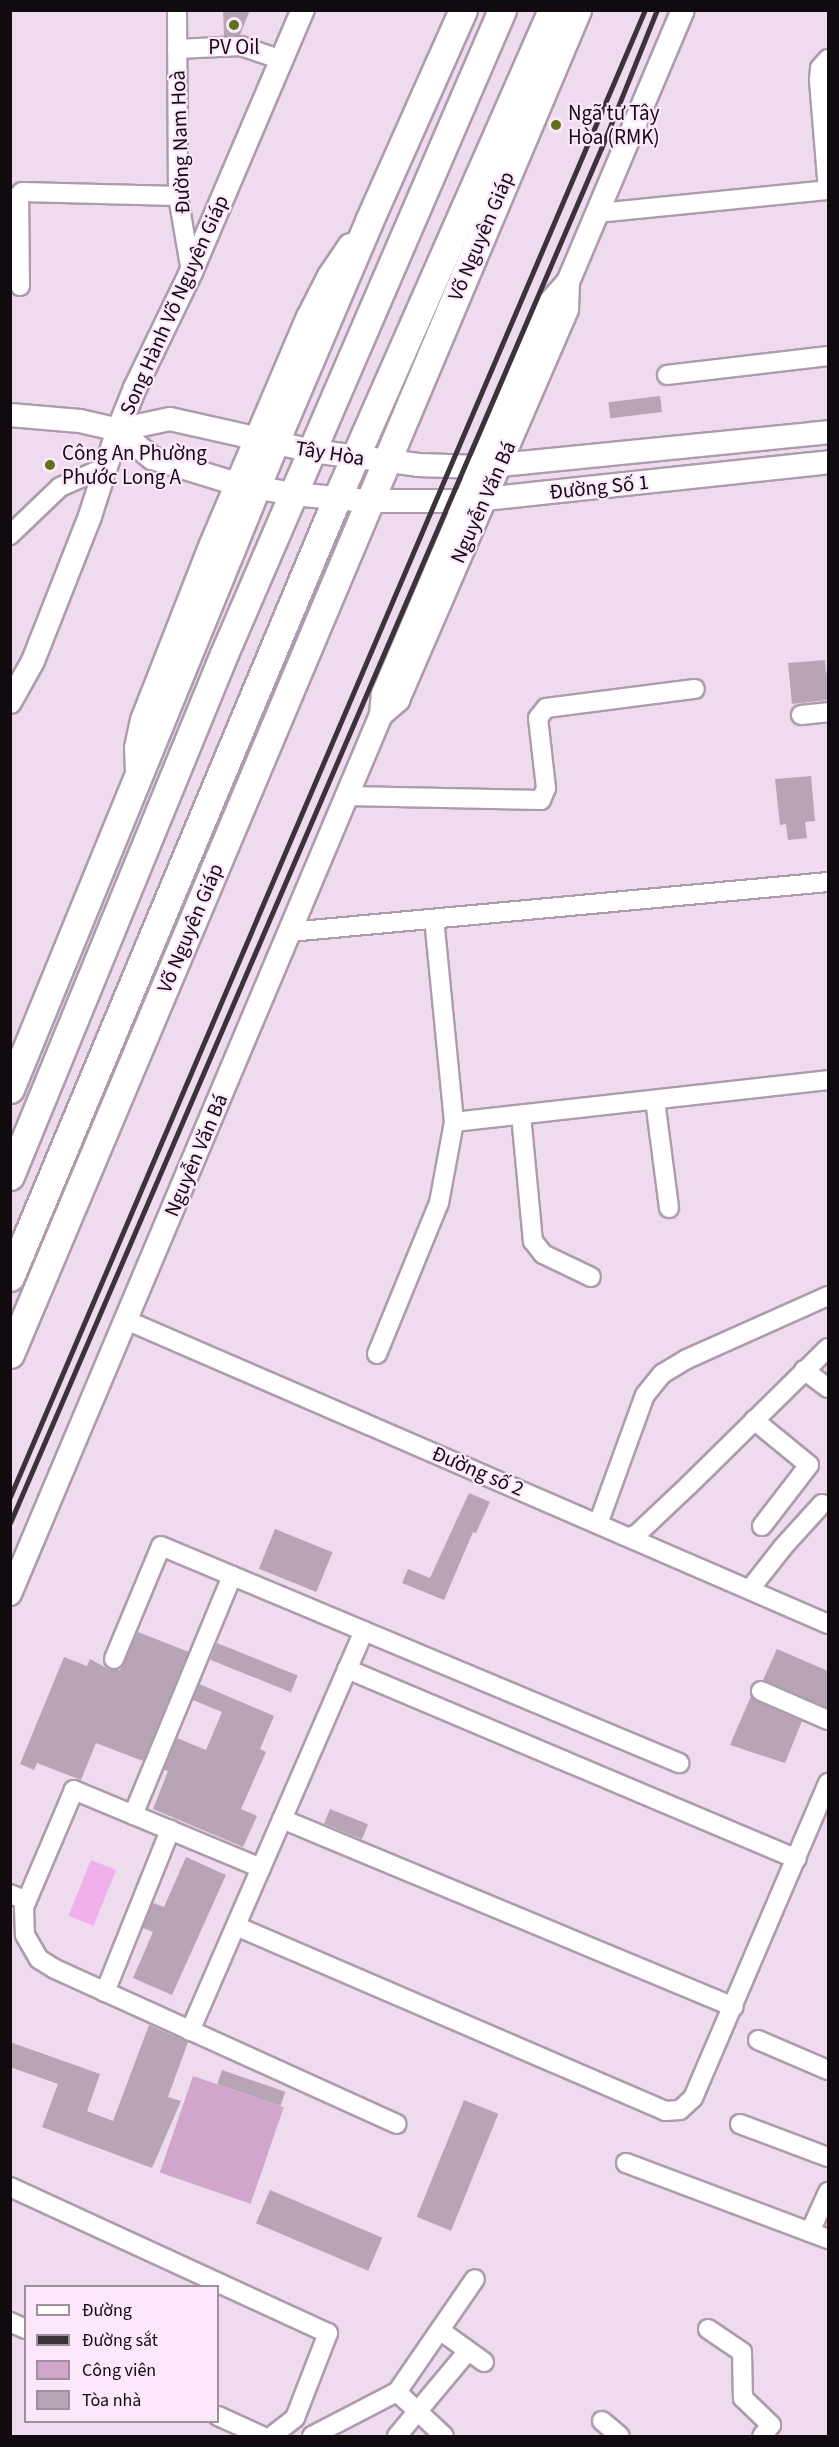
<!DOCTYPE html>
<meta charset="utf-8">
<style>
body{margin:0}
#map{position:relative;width:839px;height:2447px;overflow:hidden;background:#eedbed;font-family:"Source Sans 3",sans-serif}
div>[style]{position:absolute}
.green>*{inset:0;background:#d0a6cd;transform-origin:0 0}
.water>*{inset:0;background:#f0b0ec;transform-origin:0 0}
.building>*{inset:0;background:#b7a4b5;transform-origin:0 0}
.roads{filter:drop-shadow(2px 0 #ae9cad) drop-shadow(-2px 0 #ae9cad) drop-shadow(0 2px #ae9cad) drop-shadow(0 -2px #ae9cad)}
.minor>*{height:18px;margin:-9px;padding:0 9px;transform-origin:9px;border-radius:9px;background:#fff}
.major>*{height:22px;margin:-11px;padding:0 11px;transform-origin:11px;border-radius:11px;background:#fff}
.highway>*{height:27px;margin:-13.5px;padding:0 13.5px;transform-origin:13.5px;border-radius:13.5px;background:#fff}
.rail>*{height:4.5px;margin:-2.25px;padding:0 2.25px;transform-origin:2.25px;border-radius:2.25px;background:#3b323a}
.dots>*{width:16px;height:16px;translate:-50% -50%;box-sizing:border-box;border:3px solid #fce8fa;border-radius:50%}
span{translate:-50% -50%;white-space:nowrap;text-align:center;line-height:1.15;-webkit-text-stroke:4.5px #fce8fa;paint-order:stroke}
.poi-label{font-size:21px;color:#110b11}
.left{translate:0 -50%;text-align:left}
.street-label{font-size:21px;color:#110b11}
.frame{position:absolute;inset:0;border:12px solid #110b11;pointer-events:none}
.legend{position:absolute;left:24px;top:2285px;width:195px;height:138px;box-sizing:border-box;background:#fce8fa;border:2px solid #9e909d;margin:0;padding:8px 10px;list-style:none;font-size:18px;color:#110b11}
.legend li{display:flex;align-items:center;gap:12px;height:30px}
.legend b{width:30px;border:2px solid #9e909d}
</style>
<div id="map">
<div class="green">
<i style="left:193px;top:2076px;width:96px;height:102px;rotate:19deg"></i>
</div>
<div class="water">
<i style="left:91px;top:1860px;width:27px;height:60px;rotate:22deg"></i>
</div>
<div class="building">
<i style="clip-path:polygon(223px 10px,250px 10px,240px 35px,224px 36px)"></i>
<i style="left:660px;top:396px;width:16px;height:52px;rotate:83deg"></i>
<i style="clip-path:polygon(825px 660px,826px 673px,828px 672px,828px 700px,792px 704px,788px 663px)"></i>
<i style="clip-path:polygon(811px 776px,815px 821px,805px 822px,807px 838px,788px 840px,786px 824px,780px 825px,775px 779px)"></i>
<i style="clip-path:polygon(469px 1493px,490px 1502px,476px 1533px,473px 1532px,444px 1600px,402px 1583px,408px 1569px,430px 1578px)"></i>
<i style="left:275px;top:1529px;width:62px;height:43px;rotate:22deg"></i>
<i style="clip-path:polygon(138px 1632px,189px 1652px,143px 1761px,96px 1743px,81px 1780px,37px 1763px,34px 1770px,20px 1764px,64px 1657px,87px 1666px,90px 1659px,110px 1670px,120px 1670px)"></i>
<i style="left:217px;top:1643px;width:87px;height:18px;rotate:22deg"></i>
<i style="clip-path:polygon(777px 1649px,828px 1671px,828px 1708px,763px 1680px)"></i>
<i style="clip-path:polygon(199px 1684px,274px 1716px,260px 1749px,266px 1752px,241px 1809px,257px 1816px,243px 1847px,153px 1809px,168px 1771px,164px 1770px,177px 1738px,206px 1750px,222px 1712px,193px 1700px)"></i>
<i style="clip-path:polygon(751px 1696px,757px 1701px,802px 1721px,785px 1763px,730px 1745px)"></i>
<i style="left:330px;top:1809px;width:41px;height:16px;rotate:22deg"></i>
<i style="clip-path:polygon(186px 1857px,226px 1875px,172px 1995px,133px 1978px,153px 1932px,143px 1928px,153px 1903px,164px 1907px)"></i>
<i style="clip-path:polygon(149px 2025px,188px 2042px,168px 2097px,181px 2101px,152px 2168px,42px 2127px,58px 2084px,10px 2067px,10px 2042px,100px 2074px,87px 2111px,113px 2121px)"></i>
<i style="left:222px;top:2070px;width:67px;height:15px;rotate:19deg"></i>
<i style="left:464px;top:2100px;width:37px;height:126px;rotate:22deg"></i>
<i style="left:270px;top:2190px;width:122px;height:36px;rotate:23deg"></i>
</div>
<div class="roads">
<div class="minor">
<i style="left:177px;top:10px;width:186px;rotate:89.7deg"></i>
<i style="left:178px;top:196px;width:77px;rotate:80.3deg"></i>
<i style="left:177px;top:49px;width:64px;rotate:-2.7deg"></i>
<i style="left:241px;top:46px;width:43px;rotate:18.9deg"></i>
<i style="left:828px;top:190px;width:110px;rotate:-94.7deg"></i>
<i style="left:819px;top:80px;width:12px;rotate:-85deg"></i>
<i style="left:820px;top:68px;width:12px;rotate:-48deg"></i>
<i style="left:598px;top:213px;width:231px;rotate:-5.7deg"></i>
<i style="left:20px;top:286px;width:91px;rotate:-90.6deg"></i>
<i style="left:19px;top:195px;width:4px;rotate:-45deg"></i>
<i style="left:22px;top:192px;width:156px;rotate:1.5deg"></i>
<i style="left:667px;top:375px;width:162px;rotate:-6.7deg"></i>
<i style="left:10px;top:535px;width:69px;rotate:-43.8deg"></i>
<i style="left:60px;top:487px;width:50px;rotate:-23.5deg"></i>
<i style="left:801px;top:715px;width:27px;rotate:-6deg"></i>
<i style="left:347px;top:796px;width:194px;rotate:1.2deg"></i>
<i style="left:541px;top:800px;width:13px;rotate:-67deg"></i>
<i style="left:546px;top:788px;width:70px;rotate:-96.5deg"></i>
<i style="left:538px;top:718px;width:13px;rotate:-51deg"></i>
<i style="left:546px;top:708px;width:150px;rotate:-7.3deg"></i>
<i style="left:290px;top:932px;width:540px;rotate:-5.31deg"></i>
<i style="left:655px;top:1100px;width:109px;rotate:82.6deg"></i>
<i style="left:521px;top:1115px;width:127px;rotate:84.6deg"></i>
<i style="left:533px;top:1241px;width:16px;rotate:52deg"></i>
<i style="left:543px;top:1254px;width:53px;rotate:25.6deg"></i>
<i style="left:454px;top:1122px;width:376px;rotate:-6.4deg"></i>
<i style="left:126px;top:1320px;width:765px;rotate:23.41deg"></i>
<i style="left:377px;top:1354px;width:163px;rotate:-67.7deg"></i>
<i style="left:439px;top:1203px;width:82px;rotate:-79.5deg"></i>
<i style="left:454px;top:1122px;width:204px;rotate:-95.6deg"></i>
<i style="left:804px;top:1370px;width:30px;rotate:37deg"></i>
<i style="left:754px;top:1420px;width:71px;rotate:39.3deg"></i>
<i style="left:809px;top:1465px;width:77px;rotate:127.6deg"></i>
<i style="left:598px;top:1524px;width:137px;rotate:-70deg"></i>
<i style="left:645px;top:1395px;width:27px;rotate:-51deg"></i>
<i style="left:662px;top:1374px;width:29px;rotate:-31deg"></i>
<i style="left:687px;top:1359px;width:154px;rotate:-24.1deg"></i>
<i style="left:630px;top:1537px;width:8px;rotate:-23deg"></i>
<i style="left:637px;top:1534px;width:71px;rotate:-43.3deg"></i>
<i style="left:689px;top:1485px;width:195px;rotate:-44.6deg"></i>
<i style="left:750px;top:1589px;width:53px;rotate:-51.8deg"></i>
<i style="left:783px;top:1547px;width:58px;rotate:-47.8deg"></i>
<i style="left:114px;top:1659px;width:122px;rotate:-67.4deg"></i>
<i style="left:161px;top:1546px;width:562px;rotate:22.73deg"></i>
<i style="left:347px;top:1669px;width:488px;rotate:22.9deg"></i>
<i style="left:761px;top:1691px;width:73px;rotate:23.4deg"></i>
<i style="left:133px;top:1815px;width:259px;rotate:-67.5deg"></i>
<i style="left:282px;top:1819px;width:489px;rotate:22.6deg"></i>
<i style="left:261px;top:1868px;width:203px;rotate:-157.4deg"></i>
<i style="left:74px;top:1790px;width:127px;rotate:113.1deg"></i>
<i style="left:24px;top:1907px;width:28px;rotate:88deg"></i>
<i style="left:25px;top:1935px;width:28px;rotate:60deg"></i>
<i style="left:39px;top:1959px;width:19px;rotate:32deg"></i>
<i style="left:55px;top:1969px;width:375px;rotate:24.4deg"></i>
<i style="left:10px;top:1894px;width:18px;rotate:22deg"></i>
<i style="left:236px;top:1926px;width:467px;rotate:23.3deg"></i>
<i style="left:665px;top:2111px;width:15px;rotate:-4deg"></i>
<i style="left:680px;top:2110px;width:18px;rotate:-43deg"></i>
<i style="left:693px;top:2098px;width:343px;rotate:-66.8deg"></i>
<i style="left:105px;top:1992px;width:175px;rotate:-68.1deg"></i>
<i style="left:190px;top:2031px;width:436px;rotate:-66.5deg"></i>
<i style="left:758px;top:2040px;width:76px;rotate:23.2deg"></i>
<i style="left:740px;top:2124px;width:94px;rotate:20.6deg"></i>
<i style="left:626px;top:2163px;width:216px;rotate:20.6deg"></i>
<i style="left:10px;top:2187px;width:350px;rotate:24.7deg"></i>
<i style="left:328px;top:2333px;width:91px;rotate:111.2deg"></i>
<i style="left:295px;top:2418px;width:29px;rotate:142deg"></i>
<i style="left:810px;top:2232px;width:44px;rotate:-65.8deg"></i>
<i style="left:10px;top:2322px;width:17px;rotate:24deg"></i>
<i style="left:708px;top:2329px;width:41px;rotate:34.1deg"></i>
<i style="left:742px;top:2352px;width:46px;rotate:88.8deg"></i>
<i style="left:743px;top:2398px;width:39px;rotate:44deg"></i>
<i style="left:771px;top:2425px;width:14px;rotate:129deg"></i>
<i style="left:441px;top:2331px;width:53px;rotate:35.8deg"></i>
<i style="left:397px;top:2392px;width:64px;rotate:43.1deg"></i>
<i style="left:218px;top:2416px;width:48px;rotate:24.4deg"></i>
<i style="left:602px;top:2421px;width:23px;rotate:40deg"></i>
<i style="left:312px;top:2436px;width:96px;rotate:-27.4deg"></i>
<i style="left:397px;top:2392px;width:137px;rotate:-55.4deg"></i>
<i style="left:397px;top:2436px;width:111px;rotate:-50.1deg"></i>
</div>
<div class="major">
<i style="left:10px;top:415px;width:70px;rotate:4.9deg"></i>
<i style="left:80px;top:421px;width:39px;rotate:13deg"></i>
<i style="left:118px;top:430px;width:44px;rotate:39.5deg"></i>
<i style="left:152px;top:458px;width:89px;rotate:17deg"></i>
<i style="left:237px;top:484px;width:57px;rotate:10.1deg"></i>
<i style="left:293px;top:494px;width:75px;rotate:5.3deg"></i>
<i style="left:368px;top:501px;width:98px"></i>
<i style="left:466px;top:501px;width:364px;rotate:-6.1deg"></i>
<i style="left:118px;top:430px;width:53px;rotate:-11.9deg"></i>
<i style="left:170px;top:419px;width:146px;rotate:12.7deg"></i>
<i style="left:312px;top:451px;width:107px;rotate:7.5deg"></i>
<i style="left:418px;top:465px;width:62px;rotate:1.8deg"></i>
<i style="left:480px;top:467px;width:350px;rotate:-5.7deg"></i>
<i style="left:10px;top:702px;width:47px;rotate:-60.7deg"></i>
<i style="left:33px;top:661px;width:156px;rotate:-68.5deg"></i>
<i style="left:90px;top:516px;width:90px;rotate:-72deg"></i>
<i style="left:118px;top:430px;width:45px;rotate:-68deg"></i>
<i style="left:135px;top:388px;width:129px;rotate:-64.2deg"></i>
<i style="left:191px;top:272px;width:285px;rotate:-66.9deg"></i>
<i style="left:381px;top:715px;width:23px;rotate:-41deg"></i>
<i style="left:398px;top:700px;width:426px;rotate:-66.6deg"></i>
<i style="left:567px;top:309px;width:27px;rotate:-88deg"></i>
<i style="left:137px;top:773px;width:25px;rotate:-92deg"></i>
<i style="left:136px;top:748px;width:29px;rotate:-78deg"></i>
<i style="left:142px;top:720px;width:189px;rotate:-68.6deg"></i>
<i style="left:211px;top:544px;width:247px;rotate:-66.9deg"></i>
<i style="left:308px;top:317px;width:46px;rotate:-62.9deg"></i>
<i style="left:329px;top:276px;width:37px;rotate:-56deg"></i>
<i style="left:10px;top:1594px;width:954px;rotate:-67.12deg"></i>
<i style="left:381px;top:715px;width:21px;rotate:-85deg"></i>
<i style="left:383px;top:694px;width:426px;rotate:-66.9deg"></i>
<i style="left:550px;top:302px;width:27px;rotate:-48deg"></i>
<i style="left:568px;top:282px;width:295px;rotate:-67.1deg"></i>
</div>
<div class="highway">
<i style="left:10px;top:1089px;width:697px;rotate:-67.74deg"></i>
<i style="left:274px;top:444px;width:242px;rotate:-66.9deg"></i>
<i style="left:369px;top:221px;width:231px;rotate:-66deg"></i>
<i style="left:10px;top:1176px;width:564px;rotate:-67.71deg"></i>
<i style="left:224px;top:654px;width:701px;rotate:-66.65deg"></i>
<i style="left:10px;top:1277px;width:845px;rotate:-67.23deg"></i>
<i style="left:337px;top:498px;width:533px;rotate:-66.22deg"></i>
<i style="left:10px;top:1354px;width:1459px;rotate:-67.13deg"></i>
</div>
</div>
<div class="rail">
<i style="left:10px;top:1497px;width:1617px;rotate:-66.88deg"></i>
<i style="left:10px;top:1523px;width:1496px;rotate:-66.73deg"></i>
<i style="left:601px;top:149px;width:150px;rotate:-68.1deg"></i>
</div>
<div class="dots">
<i style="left:234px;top:25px;background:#62701b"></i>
<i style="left:556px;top:125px;background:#62701b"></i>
<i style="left:50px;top:465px;background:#62701b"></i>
</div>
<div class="poi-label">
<span style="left:234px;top:47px">PV Oil</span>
<span class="left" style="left:568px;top:125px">Ngã tư Tây<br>Hòa (RMK)</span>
<span class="left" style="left:62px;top:465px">Công An Phường<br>Phước Long A</span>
</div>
<div class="street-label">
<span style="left:180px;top:142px;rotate:-92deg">Đường Nam Hoà</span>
<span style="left:481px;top:236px;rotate:-67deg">Võ Nguyên Giáp</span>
<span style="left:174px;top:305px;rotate:-66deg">Song Hành Võ Nguyên Giáp</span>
<span style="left:330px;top:453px;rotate:9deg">Tây Hòa</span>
<span style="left:599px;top:487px;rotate:-6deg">Đường Số 1</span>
<span style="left:483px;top:502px;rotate:-66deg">Nguyễn Văn Bá</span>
<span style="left:190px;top:928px;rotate:-67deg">Võ Nguyên Giáp</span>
<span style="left:196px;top:1155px;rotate:-67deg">Nguyễn Văn Bá</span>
<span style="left:478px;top:1471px;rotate:23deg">Đường số 2</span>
</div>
<div class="frame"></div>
<ul class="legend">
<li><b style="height:8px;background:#fff"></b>Đường</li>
<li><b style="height:8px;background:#3b323a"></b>Đường sắt</li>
<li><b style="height:16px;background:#d0a6cd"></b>Công viên</li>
<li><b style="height:16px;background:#b7a4b5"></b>Tòa nhà</li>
</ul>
</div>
